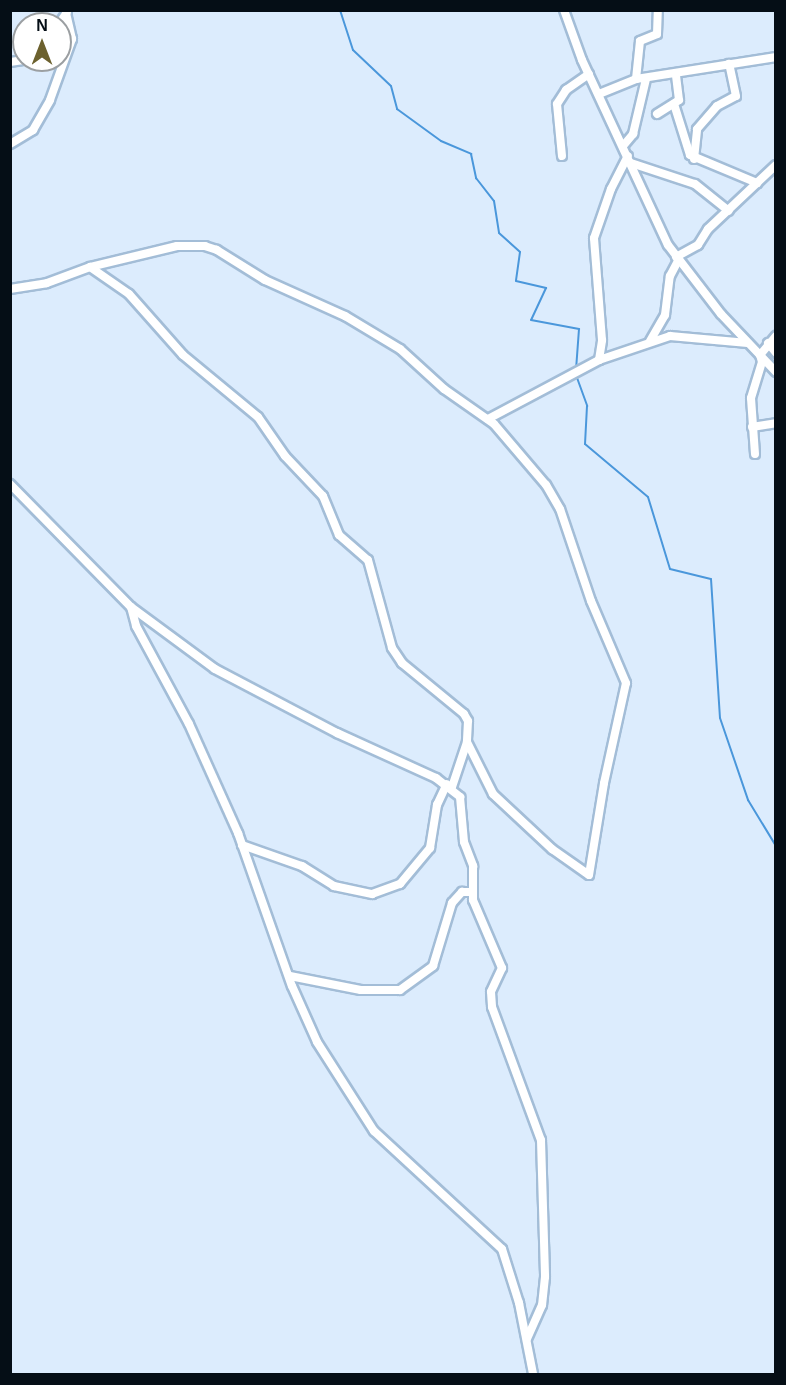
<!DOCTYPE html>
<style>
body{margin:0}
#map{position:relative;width:786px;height:1385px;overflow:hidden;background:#dcecfd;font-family:Helvetica,sans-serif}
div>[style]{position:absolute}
.stream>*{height:2px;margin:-1px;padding:0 1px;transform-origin:1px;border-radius:1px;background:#4a97db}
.roads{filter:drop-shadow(2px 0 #a3bdd7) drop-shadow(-2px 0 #a3bdd7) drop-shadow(0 2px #a3bdd7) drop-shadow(0 -2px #a3bdd7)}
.street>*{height:8px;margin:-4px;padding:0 4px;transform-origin:4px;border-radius:4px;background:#fff}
span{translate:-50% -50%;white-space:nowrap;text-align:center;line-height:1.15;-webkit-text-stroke:6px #fff;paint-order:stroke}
.frame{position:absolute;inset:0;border:12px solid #050e16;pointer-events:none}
.north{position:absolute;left:12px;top:12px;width:60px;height:60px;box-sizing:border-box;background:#fff;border:2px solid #9b9fa2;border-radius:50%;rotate:0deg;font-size:16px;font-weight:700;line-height:24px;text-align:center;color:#050e16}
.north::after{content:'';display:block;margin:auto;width:21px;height:27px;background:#6c612e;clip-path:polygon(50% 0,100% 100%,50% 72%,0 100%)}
</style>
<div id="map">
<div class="stream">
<i style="left:340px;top:10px;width:42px;rotate:72deg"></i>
<i style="left:353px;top:50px;width:52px;rotate:43.5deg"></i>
<i style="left:391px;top:86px;width:24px;rotate:75deg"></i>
<i style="left:397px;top:109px;width:54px;rotate:36deg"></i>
<i style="left:441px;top:141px;width:33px;rotate:23deg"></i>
<i style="left:471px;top:154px;width:25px;rotate:78deg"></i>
<i style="left:476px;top:178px;width:29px;rotate:52deg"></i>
<i style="left:494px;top:201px;width:32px;rotate:81deg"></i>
<i style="left:499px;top:233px;width:28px;rotate:42deg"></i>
<i style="left:520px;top:252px;width:29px;rotate:98deg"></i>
<i style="left:516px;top:281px;width:31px;rotate:13deg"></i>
<i style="left:546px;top:288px;width:35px;rotate:115deg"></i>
<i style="left:531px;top:320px;width:49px;rotate:10.6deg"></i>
<i style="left:579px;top:329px;width:41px;rotate:94.2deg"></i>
<i style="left:576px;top:375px;width:33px;rotate:70deg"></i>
<i style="left:587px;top:406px;width:38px;rotate:93deg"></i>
<i style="left:585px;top:444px;width:82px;rotate:40.1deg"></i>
<i style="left:648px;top:497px;width:75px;rotate:73deg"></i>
<i style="left:670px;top:569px;width:42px;rotate:13.7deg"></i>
<i style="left:711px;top:579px;width:139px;rotate:86.3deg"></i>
<i style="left:720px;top:718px;width:87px;rotate:71.1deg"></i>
<i style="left:748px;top:800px;width:54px;rotate:58.7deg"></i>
</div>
<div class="roads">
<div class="street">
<i style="left:564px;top:10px;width:53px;rotate:70.2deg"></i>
<i style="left:582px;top:60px;width:204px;rotate:65.1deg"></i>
<i style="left:668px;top:245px;width:87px;rotate:52.5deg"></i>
<i style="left:721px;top:314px;width:80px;rotate:46.5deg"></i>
<i style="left:59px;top:24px;width:14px;rotate:-56deg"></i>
<i style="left:10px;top:62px;width:15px;rotate:-8deg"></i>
<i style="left:636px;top:79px;width:38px;rotate:-84deg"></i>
<i style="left:640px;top:41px;width:18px;rotate:-22deg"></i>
<i style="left:657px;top:34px;width:24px;rotate:-88deg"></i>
<i style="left:599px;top:94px;width:40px;rotate:-22deg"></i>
<i style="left:636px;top:79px;width:142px;rotate:-8.9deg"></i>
<i style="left:674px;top:104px;width:53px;rotate:72.6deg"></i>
<i style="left:690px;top:155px;width:73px;rotate:22.7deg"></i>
<i style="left:657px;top:114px;width:26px;rotate:-32deg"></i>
<i style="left:679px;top:100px;width:24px;rotate:-97deg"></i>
<i style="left:10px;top:144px;width:27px;rotate:-31deg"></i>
<i style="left:33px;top:130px;width:34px;rotate:-60deg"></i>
<i style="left:50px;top:100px;width:65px;rotate:-70.2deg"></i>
<i style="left:72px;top:39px;width:27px;rotate:-103deg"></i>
<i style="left:623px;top:146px;width:16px;rotate:-50deg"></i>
<i style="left:633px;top:134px;width:57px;rotate:-76.7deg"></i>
<i style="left:562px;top:156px;width:52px;rotate:-95.5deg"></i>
<i style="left:557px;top:104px;width:17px;rotate:-57deg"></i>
<i style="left:566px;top:90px;width:28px;rotate:-35deg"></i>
<i style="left:694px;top:159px;width:30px;rotate:-84deg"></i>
<i style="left:697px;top:129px;width:30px;rotate:-49deg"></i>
<i style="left:717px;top:106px;width:21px;rotate:-28deg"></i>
<i style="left:736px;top:96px;width:33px;rotate:-102deg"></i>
<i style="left:631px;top:163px;width:67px;rotate:18.2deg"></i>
<i style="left:695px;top:184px;width:43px;rotate:38.5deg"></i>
<i style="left:676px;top:257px;width:25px;rotate:-29deg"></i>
<i style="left:698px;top:245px;width:19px;rotate:-58deg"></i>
<i style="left:708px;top:229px;width:93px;rotate:-43.3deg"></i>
<i style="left:10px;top:289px;width:37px;rotate:-9deg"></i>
<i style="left:47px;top:283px;width:46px;rotate:-20.4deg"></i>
<i style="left:90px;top:267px;width:47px;rotate:34.7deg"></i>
<i style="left:129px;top:294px;width:81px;rotate:48.5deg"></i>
<i style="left:183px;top:355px;width:97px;rotate:39.6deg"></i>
<i style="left:258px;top:417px;width:47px;rotate:55.3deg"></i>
<i style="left:285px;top:456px;width:55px;rotate:46.5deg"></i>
<i style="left:323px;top:496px;width:42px;rotate:67.7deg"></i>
<i style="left:339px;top:535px;width:38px;rotate:41deg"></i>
<i style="left:368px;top:560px;width:91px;rotate:74.7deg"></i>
<i style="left:392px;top:648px;width:18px;rotate:56deg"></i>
<i style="left:402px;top:663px;width:80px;rotate:39.4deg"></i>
<i style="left:464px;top:714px;width:8px;rotate:60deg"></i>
<i style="left:468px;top:721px;width:21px;rotate:93deg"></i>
<i style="left:467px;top:742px;width:58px;rotate:63.4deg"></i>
<i style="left:493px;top:794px;width:81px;rotate:43deg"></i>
<i style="left:552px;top:849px;width:45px;rotate:35.1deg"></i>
<i style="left:589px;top:875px;width:93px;rotate:-80.7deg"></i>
<i style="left:604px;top:783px;width:102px;rotate:-77.6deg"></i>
<i style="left:626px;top:683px;width:89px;rotate:-113.1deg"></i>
<i style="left:591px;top:601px;width:97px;rotate:-108.6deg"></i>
<i style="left:560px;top:509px;width:28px;rotate:-120deg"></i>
<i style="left:546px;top:485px;width:80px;rotate:-130.4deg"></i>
<i style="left:494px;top:424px;width:61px;rotate:-145deg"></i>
<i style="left:444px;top:389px;width:59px;rotate:-137.7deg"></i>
<i style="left:400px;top:349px;width:64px;rotate:-149deg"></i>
<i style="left:345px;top:316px;width:88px;rotate:-155.8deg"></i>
<i style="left:265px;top:280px;width:57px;rotate:-148deg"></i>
<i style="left:217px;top:250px;width:13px;rotate:-162deg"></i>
<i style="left:205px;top:246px;width:28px;rotate:180deg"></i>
<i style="left:177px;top:246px;width:89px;rotate:166.4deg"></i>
<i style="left:650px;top:341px;width:30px;rotate:-60deg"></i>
<i style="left:665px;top:315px;width:39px;rotate:-83deg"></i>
<i style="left:670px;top:276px;width:17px;rotate:-62deg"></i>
<i style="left:768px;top:343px;width:13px;rotate:51deg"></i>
<i style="left:599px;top:360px;width:75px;rotate:-18.7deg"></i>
<i style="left:670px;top:336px;width:78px;rotate:5.1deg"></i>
<i style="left:488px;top:419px;width:126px;rotate:-28deg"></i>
<i style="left:599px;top:360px;width:20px;rotate:-81deg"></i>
<i style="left:602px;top:340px;width:102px;rotate:-94.5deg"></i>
<i style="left:594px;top:238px;width:52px;rotate:-70.9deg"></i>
<i style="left:611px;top:189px;width:37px;rotate:-63deg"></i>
<i style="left:752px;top:427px;width:24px;rotate:-9deg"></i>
<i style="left:755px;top:454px;width:56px;rotate:-94.1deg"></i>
<i style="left:751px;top:398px;width:38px;rotate:-73deg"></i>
<i style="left:762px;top:362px;width:7px;rotate:-106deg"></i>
<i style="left:760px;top:355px;width:25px;rotate:-50deg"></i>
<i style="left:10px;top:484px;width:173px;rotate:45.5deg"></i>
<i style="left:131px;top:607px;width:20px;rotate:75deg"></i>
<i style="left:136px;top:626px;width:111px;rotate:61.6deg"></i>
<i style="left:189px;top:724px;width:120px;rotate:65.8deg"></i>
<i style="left:238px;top:833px;width:162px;rotate:70.6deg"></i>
<i style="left:292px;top:986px;width:61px;rotate:65.9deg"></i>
<i style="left:317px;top:1042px;width:106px;rotate:57.4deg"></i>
<i style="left:374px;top:1131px;width:174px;rotate:42.7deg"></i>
<i style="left:502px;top:1249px;width:57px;rotate:72.5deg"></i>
<i style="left:519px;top:1303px;width:72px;rotate:78.8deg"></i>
<i style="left:131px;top:607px;width:104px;rotate:36.4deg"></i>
<i style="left:215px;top:669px;width:138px;rotate:27.7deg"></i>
<i style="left:337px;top:733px;width:109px;rotate:24.4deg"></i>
<i style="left:436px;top:778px;width:31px;rotate:38deg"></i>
<i style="left:460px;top:797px;width:45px;rotate:84.9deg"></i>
<i style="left:464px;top:842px;width:26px;rotate:69deg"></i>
<i style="left:473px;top:866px;width:34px;rotate:90deg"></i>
<i style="left:473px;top:900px;width:74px;rotate:66.9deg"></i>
<i style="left:502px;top:968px;width:26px;rotate:115deg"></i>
<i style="left:491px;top:992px;width:15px;rotate:86deg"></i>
<i style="left:492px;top:1007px;width:142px;rotate:69.8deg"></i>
<i style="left:541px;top:1140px;width:137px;rotate:88.3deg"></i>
<i style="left:545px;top:1277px;width:28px;rotate:96deg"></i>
<i style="left:542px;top:1305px;width:37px;rotate:114deg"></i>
<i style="left:452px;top:787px;width:47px;rotate:-71.6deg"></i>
<i style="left:242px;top:845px;width:64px;rotate:19.3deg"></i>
<i style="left:302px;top:866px;width:38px;rotate:32deg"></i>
<i style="left:334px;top:886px;width:39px;rotate:12deg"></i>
<i style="left:372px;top:894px;width:30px;rotate:-20deg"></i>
<i style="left:400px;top:884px;width:47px;rotate:-50.2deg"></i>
<i style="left:430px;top:848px;width:44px;rotate:-80.8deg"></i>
<i style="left:437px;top:805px;width:23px;rotate:-65deg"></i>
<i style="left:290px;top:976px;width:72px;rotate:11.2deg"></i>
<i style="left:361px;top:990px;width:39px"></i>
<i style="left:400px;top:990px;width:41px;rotate:-36deg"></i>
<i style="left:433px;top:966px;width:66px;rotate:-73.2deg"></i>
<i style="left:452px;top:903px;width:15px;rotate:-48deg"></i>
<i style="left:462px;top:892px;width:10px"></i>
</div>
</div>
<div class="frame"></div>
<div class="north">N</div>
</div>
